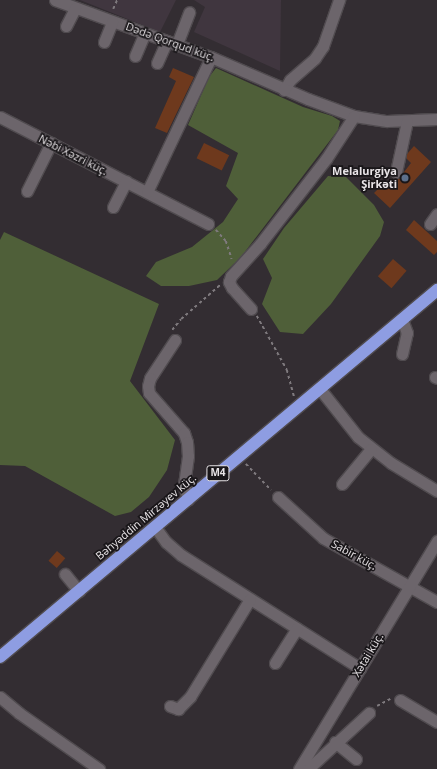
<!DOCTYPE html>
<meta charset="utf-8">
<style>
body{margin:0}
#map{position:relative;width:437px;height:769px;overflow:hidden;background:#332d32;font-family:"Open Sans",sans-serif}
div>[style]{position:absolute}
.built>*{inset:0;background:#40363f}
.green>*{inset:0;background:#4f5f39}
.building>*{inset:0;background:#6e391d;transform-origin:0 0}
.path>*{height:1.5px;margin-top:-0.75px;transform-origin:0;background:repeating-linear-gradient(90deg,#7f7a7e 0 3px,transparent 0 6px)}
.roads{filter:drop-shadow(1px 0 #504b4f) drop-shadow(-1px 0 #504b4f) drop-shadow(0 1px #504b4f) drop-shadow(0 -1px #504b4f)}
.minor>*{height:11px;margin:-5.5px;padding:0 5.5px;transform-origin:5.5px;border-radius:5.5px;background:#6c656b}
.highway>*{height:12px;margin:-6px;padding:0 6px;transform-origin:6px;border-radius:6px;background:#8e9de2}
.dots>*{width:11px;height:11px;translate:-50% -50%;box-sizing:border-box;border:2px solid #191619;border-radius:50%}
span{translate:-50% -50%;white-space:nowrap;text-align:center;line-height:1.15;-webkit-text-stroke:3.5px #191619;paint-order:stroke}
.shield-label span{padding:1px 3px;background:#191619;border:1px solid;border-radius:3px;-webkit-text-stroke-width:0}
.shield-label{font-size:10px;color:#e8e4e7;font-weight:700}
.street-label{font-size:11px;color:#e8e4e7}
.poi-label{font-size:11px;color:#e8e4e7;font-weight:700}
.right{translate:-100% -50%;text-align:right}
</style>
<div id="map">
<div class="built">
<i style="clip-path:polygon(80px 0,176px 0,160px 32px)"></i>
<i style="clip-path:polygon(194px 0,281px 0,280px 71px,194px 32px,205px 7px)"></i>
</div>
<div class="green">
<i style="clip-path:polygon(216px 68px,303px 107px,332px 116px,340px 121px,338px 130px,241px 257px,217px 280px,189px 286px,161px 286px,146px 276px,156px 262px,192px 247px,223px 222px,238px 199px,226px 186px,238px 153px,188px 125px,209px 77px)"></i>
<i style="clip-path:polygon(328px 176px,346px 177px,374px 205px,384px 222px,380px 236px,331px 304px,303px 334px,280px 332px,262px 304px,272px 278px,263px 259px,284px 228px)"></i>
<i style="clip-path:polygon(4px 232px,159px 304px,130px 381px,175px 440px,167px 470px,149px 497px,131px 512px,115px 516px,25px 466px,0 465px,0 240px)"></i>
</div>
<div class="building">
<i style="clip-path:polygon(173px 68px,194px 77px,167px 133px,155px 128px,176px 81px,169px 77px)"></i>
<i style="left:204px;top:143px;width:28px;height:17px;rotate:26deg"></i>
<i style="clip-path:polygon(414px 146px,431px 162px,390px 208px,374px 193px,384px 183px,389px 188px,401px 176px,411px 163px,406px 158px,407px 154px)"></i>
<i style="clip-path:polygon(414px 220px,437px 241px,437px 252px,434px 255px,406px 230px)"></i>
<i style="left:393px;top:259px;width:18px;height:23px;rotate:41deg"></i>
<i style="left:57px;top:551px;width:11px;height:13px;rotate:41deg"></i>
</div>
<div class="path">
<i style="left:113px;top:9px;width:10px;rotate:-66deg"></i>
<i style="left:216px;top:230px;width:15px;rotate:48deg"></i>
<i style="left:226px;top:241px;width:19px;rotate:72deg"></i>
<i style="left:257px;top:316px;width:62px;rotate:60.9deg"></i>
<i style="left:287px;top:370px;width:28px;rotate:75deg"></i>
<i style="left:172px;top:330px;width:14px;rotate:-51deg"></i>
<i style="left:181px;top:319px;width:52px;rotate:-41.1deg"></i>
<i style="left:246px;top:464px;width:36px;rotate:46deg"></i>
<i style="left:377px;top:706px;width:15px;rotate:-28deg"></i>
</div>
<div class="roads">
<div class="minor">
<i style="left:55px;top:0;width:166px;rotate:20.1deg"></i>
<i style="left:211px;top:57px;width:106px;rotate:23.4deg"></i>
<i style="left:308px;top:99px;width:49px;rotate:20.3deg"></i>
<i style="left:354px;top:116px;width:33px;rotate:9deg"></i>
<i style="left:387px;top:121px;width:50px;rotate:-2.3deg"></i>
<i style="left:66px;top:26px;width:20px;rotate:-63deg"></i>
<i style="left:104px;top:42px;width:22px;rotate:-68deg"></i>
<i style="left:177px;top:44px;width:34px;rotate:-69deg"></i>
<i style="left:135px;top:56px;width:25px;rotate:-67deg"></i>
<i style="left:157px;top:63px;width:24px;rotate:-66deg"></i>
<i style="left:284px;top:90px;width:12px;rotate:-59deg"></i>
<i style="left:290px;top:80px;width:33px;rotate:-41deg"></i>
<i style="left:315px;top:58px;width:14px;rotate:-56deg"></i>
<i style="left:323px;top:46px;width:49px;rotate:-70.8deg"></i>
<i style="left:0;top:117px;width:234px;rotate:27.2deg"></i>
<i style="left:396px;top:172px;width:52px;rotate:-77.8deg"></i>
<i style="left:27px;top:191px;width:54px;rotate:-63.4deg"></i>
<i style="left:147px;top:192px;width:149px;rotate:-64.6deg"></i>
<i style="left:113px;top:207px;width:29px;rotate:-63deg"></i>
<i style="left:430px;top:224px;width:12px;rotate:-55deg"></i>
<i style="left:251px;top:309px;width:28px;rotate:-132deg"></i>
<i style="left:232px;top:288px;width:7px;rotate:-117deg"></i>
<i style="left:229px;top:282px;width:6px;rotate:-72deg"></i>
<i style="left:231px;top:276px;width:43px;rotate:-47.8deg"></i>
<i style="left:260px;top:244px;width:108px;rotate:-52.2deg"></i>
<i style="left:326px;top:159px;width:51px;rotate:-56.9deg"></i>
<i style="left:175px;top:340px;width:45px;rotate:123.3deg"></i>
<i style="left:150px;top:378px;width:8px;rotate:104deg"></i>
<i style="left:148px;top:386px;width:7px;rotate:82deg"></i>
<i style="left:149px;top:393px;width:53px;rotate:48.8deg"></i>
<i style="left:184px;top:433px;width:9px;rotate:72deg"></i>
<i style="left:187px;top:442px;width:14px;rotate:86deg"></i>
<i style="left:188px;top:456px;width:29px;rotate:98deg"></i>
<i style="left:184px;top:485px;width:15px;rotate:74deg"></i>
<i style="left:402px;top:354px;width:22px;rotate:-77deg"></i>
<i style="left:407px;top:333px;width:15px;rotate:-110deg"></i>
<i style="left:435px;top:377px;width:2px;rotate:27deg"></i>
<i style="left:320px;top:389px;width:61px;rotate:51.6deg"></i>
<i style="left:358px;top:437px;width:42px;rotate:38.2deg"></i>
<i style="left:391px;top:463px;width:54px;rotate:31.3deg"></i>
<i style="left:342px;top:484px;width:45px;rotate:-50.4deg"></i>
<i style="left:278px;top:497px;width:61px;rotate:42.3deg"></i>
<i style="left:323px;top:538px;width:131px;rotate:29.3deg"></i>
<i style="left:155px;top:527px;width:19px;rotate:54deg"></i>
<i style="left:166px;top:542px;width:20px;rotate:41deg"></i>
<i style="left:181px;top:555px;width:212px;rotate:32.3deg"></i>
<i style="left:65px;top:574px;width:22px;rotate:51deg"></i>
<i style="left:275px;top:663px;width:41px;rotate:-57.8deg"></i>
<i style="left:0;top:697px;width:25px;rotate:40deg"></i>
<i style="left:19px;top:713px;width:98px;rotate:35deg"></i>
<i style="left:400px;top:700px;width:43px;rotate:30.7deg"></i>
<i style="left:170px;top:706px;width:9px;rotate:21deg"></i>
<i style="left:178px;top:709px;width:17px;rotate:-45deg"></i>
<i style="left:190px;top:697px;width:115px;rotate:-58.5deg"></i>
<i style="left:335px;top:742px;width:27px;rotate:39deg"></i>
<i style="left:299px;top:769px;width:267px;rotate:-58.8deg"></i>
<i style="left:308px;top:769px;width:83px;rotate:-42.6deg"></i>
</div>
<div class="highway">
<i style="left:0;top:657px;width:571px;rotate:-40.02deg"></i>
</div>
</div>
<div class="dots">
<i style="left:405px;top:178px;background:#5c6f8a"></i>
</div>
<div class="shield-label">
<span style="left:218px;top:473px">M4</span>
</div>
<div class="street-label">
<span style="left:170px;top:42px;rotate:20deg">Dədə Qorqud küç.</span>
<span style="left:73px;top:155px;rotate:27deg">Nəbi Xəzri küç.</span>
<span style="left:146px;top:517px;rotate:-40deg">Bəhyəddin Mirzəyev küç.</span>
<span style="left:354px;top:555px;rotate:29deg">Sabir küç.</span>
<span style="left:368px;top:655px;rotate:-59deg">Xətai küç.</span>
</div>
<div class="poi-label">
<span class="right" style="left:397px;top:178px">Melalurgiya<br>Şirkəti</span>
</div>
</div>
